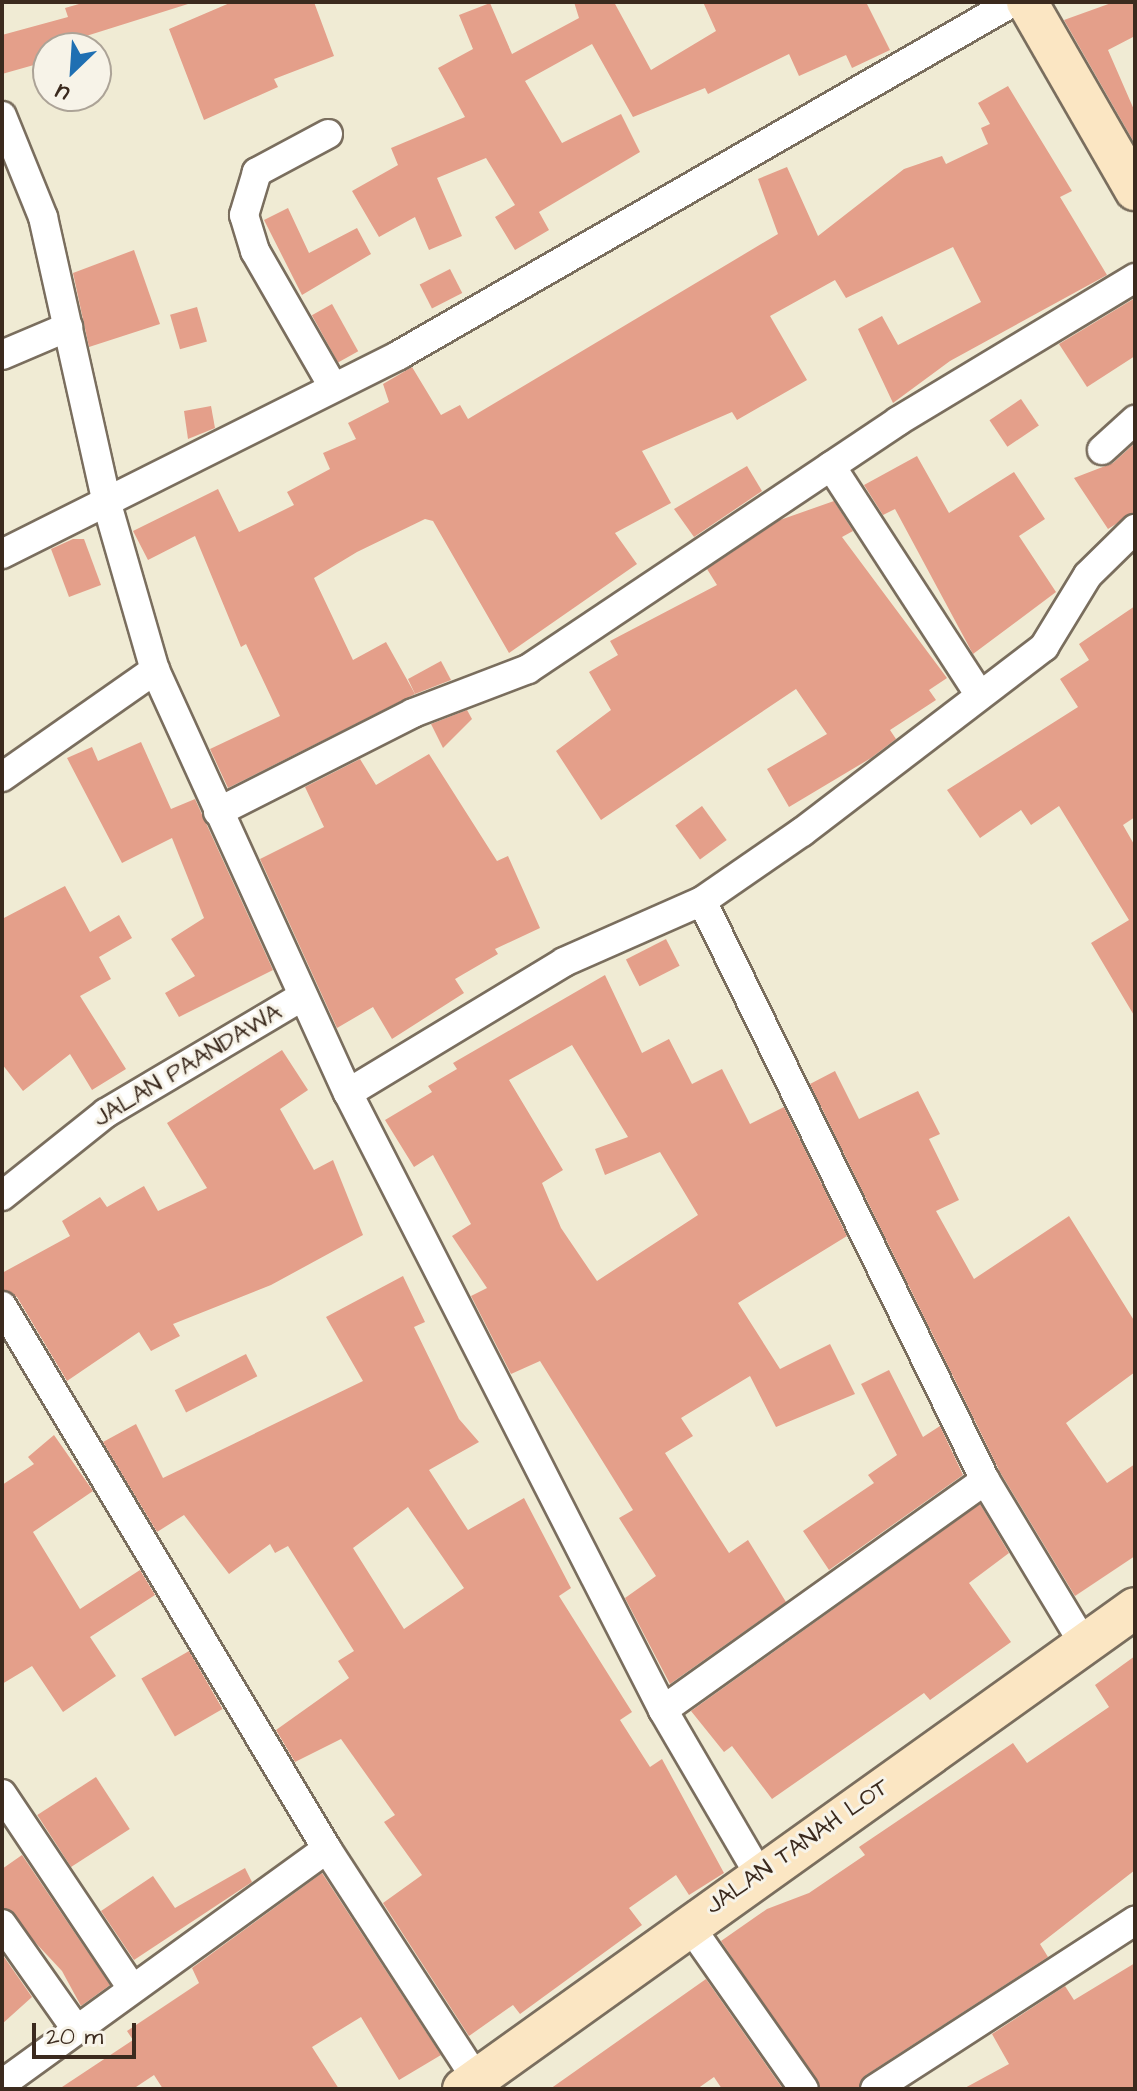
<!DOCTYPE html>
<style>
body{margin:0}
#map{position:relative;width:1137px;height:2091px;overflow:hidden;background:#f0ebd4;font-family:"Architects Daughter",sans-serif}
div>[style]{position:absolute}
.building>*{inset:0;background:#e49f8a;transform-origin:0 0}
.roads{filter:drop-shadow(2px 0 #7a6e5e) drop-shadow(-2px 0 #7a6e5e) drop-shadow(0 2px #7a6e5e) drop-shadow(0 -2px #7a6e5e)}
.minor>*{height:28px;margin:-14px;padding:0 14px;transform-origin:14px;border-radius:14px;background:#fff}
.secondary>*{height:40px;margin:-20px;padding:0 20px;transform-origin:20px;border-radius:20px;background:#fbe6c3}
span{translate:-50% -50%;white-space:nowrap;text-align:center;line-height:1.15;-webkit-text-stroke:6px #f7f3e8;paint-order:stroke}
.street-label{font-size:24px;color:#3b2a1e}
.frame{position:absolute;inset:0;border:4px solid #3b2a1e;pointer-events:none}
.north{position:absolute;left:32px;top:32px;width:80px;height:80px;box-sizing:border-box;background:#f7f3e8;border:2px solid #aca397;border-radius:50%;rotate:205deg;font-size:22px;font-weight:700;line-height:32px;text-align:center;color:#3b2a1e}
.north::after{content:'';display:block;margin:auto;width:28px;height:36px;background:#1f6fb2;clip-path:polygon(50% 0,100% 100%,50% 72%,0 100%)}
.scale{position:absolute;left:32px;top:2023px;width:104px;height:36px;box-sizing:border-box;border:4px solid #3b2a1e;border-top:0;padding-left:10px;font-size:24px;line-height:28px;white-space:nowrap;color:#3b2a1e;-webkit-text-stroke:6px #f7f3e8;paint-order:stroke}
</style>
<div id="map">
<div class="building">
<i style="clip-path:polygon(86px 2px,188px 4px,48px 48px,48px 61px,2px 74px,2px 35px,68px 17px,65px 8px)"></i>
<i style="clip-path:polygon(232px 2px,314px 2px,334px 56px,274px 79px,278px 87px,204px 120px,169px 29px)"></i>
<i style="clip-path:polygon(574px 2px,614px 2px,651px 70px,716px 31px,703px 2px,866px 2px,890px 50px,852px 68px,846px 55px,799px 76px,789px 54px,708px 94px,705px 88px,633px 117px,592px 44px,525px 81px,562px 143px,621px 114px,640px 152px,539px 212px,549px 230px,515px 250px,495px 217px,515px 205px,486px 158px,437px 178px,462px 236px,429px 250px,415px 217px,379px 237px,352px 191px,398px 165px,391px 148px,465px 117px,438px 68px,473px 49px,459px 15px,490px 3px,512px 54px,579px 18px)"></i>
<i style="clip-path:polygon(1114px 2px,1135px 2px,1135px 36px,1108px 50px,1135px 112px,1135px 144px,1064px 20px)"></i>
<i style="clip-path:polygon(1008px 86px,1072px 191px,1060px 197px,1107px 275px,950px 361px,893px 403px,858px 329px,882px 316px,898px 345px,981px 302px,953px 247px,846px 298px,835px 280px,770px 316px,807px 380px,737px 420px,732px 412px,642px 451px,671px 503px,615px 533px,637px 564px,509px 653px,433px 521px,425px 519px,357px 552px,314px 578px,353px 660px,386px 642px,415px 694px,228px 788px,210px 749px,280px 716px,246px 644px,241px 647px,195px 536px,148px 560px,133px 531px,218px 489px,239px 532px,294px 505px,287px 492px,330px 469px,323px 453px,356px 439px,348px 423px,389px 402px,383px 384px,412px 367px,441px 415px,460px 405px,468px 419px,778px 234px,758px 179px,787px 167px,818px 236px,904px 169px,942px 156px,946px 164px,988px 144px,981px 128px,990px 124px,978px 103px)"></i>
<i style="clip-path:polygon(288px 208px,309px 253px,357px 228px,371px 254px,302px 295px,264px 220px)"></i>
<i style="clip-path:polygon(134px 250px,160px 324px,89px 347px,73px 273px)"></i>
<i style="left:450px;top:269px;width:27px;height:34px;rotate:63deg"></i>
<i style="clip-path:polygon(1135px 298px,1135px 356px,1087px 387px,1059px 344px)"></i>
<i style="left:332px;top:304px;width:54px;height:23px;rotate:61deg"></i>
<i style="left:197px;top:307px;width:36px;height:28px;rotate:74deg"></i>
<i style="left:1021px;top:399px;width:32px;height:38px;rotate:56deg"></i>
<i style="clip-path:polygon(211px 406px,215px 428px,188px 439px,184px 411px)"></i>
<i style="clip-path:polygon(1135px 443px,1135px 512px,1108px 529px,1074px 478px,1113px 463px)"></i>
<i style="clip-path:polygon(917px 456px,949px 513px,1014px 472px,1045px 519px,1019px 536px,1056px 592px,973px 654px,895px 509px,883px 515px,864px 485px)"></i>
<i style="clip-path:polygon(747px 466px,762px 491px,694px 537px,674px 509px)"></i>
<i style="clip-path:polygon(834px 501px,853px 531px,842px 537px,947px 678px,929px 690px,936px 700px,890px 730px,896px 739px,871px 758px,789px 807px,767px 769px,827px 734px,796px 689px,601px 820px,556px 751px,611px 710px,589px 672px,618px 655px,610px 641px,717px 585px,707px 569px,780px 520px)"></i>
<i style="clip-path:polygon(73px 539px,84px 539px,101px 585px,69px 597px,51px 549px)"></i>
<i style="clip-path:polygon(1135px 606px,1135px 817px,1123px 825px,1135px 846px,1135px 1017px,1091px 943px,1129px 920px,1059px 806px,1031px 825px,1021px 810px,980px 838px,947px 790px,1078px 707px,1060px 679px,1089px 660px,1079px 644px)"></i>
<i style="clip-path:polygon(441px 661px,451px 680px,415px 694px,408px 679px)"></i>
<i style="clip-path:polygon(467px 710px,472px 719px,443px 748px,431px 724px)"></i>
<i style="clip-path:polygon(141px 742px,171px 809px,195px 799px,273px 970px,179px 1017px,165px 993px,195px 976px,171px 939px,204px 918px,172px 838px,122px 863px,67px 758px,92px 747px,98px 761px)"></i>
<i style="clip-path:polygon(429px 754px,497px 861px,508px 856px,540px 928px,495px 949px,498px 954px,455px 979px,464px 993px,392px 1039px,373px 1007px,337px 1028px,260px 859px,324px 827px,305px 787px,360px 759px,376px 785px)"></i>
<i style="left:702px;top:806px;width:42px;height:33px;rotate:54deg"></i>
<i style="clip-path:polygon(65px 886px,90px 932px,119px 915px,132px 938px,99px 957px,111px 979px,80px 996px,126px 1069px,92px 1090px,70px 1054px,23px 1091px,2px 1064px,2px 919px)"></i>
<i style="left:666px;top:939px;width:30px;height:45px;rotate:63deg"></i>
<i style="clip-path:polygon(evenodd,605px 975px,642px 1053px,669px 1039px,692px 1084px,722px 1069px,750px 1124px,784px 1107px,847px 1236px,738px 1303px,780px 1369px,830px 1344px,855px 1394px,776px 1427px,750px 1376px,681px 1418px,693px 1436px,665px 1453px,729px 1553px,748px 1540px,786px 1602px,670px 1684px,625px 1598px,656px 1576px,619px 1518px,633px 1510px,540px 1361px,511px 1374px,471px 1296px,487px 1288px,452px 1236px,471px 1224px,433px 1155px,414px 1167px,385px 1120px,432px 1092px,428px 1086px,457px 1069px,453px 1063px,605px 975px,572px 1045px,628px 1137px,595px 1149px,605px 1175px,660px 1152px,698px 1215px,597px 1281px,561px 1228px,542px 1183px,563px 1170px,509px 1080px,572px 1045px)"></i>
<i style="clip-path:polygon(282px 1050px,308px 1090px,280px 1109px,314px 1170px,333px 1160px,363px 1235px,271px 1285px,173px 1324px,180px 1336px,151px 1351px,139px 1332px,67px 1381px,17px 1297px,2px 1289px,2px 1273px,70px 1236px,62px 1221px,100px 1197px,107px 1207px,144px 1186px,158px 1211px,207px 1188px,167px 1123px)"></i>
<i style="clip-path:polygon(835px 1071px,859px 1119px,918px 1091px,940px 1134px,929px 1139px,959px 1200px,936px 1211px,974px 1279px,1069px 1216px,1135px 1322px,1135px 1372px,1066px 1423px,1107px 1483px,1135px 1464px,1135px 1556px,1075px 1596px,1000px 1472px,810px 1084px)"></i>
<i style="clip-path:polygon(evenodd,403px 1276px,425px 1322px,414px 1327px,459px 1419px,479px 1442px,429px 1470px,468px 1530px,524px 1498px,571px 1588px,559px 1596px,632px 1712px,620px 1720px,650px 1767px,662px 1759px,724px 1873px,689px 1895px,676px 1875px,629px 1908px,642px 1925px,520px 2014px,513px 2005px,469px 2036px,383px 1903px,422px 1875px,384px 1822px,395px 1815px,341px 1739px,295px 1762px,276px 1730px,349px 1678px,338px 1661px,354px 1651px,288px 1546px,275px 1553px,270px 1544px,229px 1574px,184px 1515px,157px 1532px,103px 1442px,136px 1424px,163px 1478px,363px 1381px,326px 1317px,403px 1276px,408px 1507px,464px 1588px,404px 1629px,353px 1548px,408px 1507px)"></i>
<i style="left:246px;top:1354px;width:25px;height:80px;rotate:63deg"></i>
<i style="clip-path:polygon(889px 1370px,923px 1437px,940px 1426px,963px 1475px,829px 1570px,803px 1531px,874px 1483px,868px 1475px,897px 1455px,861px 1384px)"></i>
<i style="clip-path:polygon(54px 1435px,93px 1491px,33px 1532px,80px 1609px,140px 1570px,155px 1595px,90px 1637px,116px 1676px,63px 1712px,32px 1666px,2px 1684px,2px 1485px,34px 1464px,28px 1457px)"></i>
<i style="clip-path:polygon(980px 1504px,1009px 1553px,969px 1583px,1011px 1642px,930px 1700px,924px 1693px,772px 1799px,732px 1746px,724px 1752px,691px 1711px)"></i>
<i style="left:189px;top:1651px;width:67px;height:55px;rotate:60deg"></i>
<i style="clip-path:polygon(1135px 1656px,1135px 1870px,1040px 1944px,1048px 1957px,866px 2075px,858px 2089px,821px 2089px,721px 1941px,767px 1909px,809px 1893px,865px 1855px,859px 1847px,1013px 1743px,1027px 1763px,1109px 1707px,1095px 1685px)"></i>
<i style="left:96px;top:1777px;width:62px;height:70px;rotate:57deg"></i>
<i style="clip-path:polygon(22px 1855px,110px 1985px,81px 2006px,62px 1971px,2px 1907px,2px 1869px)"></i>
<i style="clip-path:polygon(245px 1868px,252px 1882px,134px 1960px,101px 1911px,153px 1876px,175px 1908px)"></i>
<i style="clip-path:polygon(322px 1873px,441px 2055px,399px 2080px,361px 2017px,312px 2047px,339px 2089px,163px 2089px,154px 2075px,133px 2089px,59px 2089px,133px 2040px,127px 2031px,199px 1983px,192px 1968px)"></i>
<i style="clip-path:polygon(2px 1954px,32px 1997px,2px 2024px)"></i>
<i style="clip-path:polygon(1135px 1963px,1135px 2089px,963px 2089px,1009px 2064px,992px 2034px,1065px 1986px,1074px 2000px)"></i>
<i style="clip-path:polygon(706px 1979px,783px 2089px,722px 2089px,714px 2077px,697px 2089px,550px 2089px)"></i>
</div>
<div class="roads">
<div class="minor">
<i style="left:2px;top:116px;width:109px;rotate:67.9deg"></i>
<i style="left:43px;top:217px;width:294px;rotate:77.4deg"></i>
<i style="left:107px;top:504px;width:173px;rotate:73.9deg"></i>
<i style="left:155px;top:670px;width:465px;rotate:65.5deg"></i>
<i style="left:348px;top:1093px;width:693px;rotate:62.95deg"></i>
<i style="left:663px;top:1710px;width:190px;rotate:59.7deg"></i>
<i style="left:328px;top:134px;width:81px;rotate:151.8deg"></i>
<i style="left:257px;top:172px;width:45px;rotate:106.8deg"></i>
<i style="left:244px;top:215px;width:38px;rotate:73deg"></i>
<i style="left:255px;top:251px;width:155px;rotate:60.1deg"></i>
<i style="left:2px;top:355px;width:72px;rotate:-23deg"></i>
<i style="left:1102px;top:450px;width:45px;rotate:-42.3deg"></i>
<i style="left:831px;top:466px;width:272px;rotate:57deg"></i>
<i style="left:2px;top:554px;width:444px;rotate:-26.6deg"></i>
<i style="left:399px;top:355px;width:708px;rotate:-29.9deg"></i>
<i style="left:2px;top:777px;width:187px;rotate:-35deg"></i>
<i style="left:218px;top:812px;width:219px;rotate:-26.9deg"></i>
<i style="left:413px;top:713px;width:123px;rotate:-20.9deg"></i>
<i style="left:528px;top:669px;width:445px;rotate:-33.8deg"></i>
<i style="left:898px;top:421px;width:277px;rotate:-31.1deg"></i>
<i style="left:702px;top:901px;width:644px;rotate:63.95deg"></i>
<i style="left:985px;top:1480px;width:192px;rotate:58.9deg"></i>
<i style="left:348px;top:1093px;width:253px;rotate:-31.2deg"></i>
<i style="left:564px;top:962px;width:151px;rotate:-23.8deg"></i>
<i style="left:702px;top:901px;width:121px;rotate:-34.6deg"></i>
<i style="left:802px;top:832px;width:305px;rotate:-37.4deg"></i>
<i style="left:1044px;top:647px;width:84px;rotate:-58.6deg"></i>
<i style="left:1088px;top:575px;width:66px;rotate:-44.4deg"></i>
<i style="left:2px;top:1196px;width:133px;rotate:-38.6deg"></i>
<i style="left:106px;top:1113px;width:227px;rotate:-30.7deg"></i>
<i style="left:2px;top:1306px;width:633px;rotate:59.1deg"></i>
<i style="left:327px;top:1849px;width:286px;rotate:57deg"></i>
<i style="left:663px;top:1710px;width:396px;rotate:-35.5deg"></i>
<i style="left:2px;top:1794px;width:234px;rotate:56.2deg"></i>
<i style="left:2px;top:1924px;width:128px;rotate:54.8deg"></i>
<i style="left:689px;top:1925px;width:200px;rotate:55deg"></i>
<i style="left:2px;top:2084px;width:401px;rotate:-35.9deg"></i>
<i style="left:875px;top:2089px;width:310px;rotate:-32.9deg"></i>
</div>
<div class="secondary">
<i style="left:1027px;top:2px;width:217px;rotate:60.1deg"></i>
<i style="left:463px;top:2089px;width:826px;rotate:-35.59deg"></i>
</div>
</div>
<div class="street-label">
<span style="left:188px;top:1066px;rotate:-31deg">JALAN PAANDAWA</span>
<span style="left:798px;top:1847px;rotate:-35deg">JALAN TANAH LOT</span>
</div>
<div class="frame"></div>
<div class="north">U</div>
<div class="scale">20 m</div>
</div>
